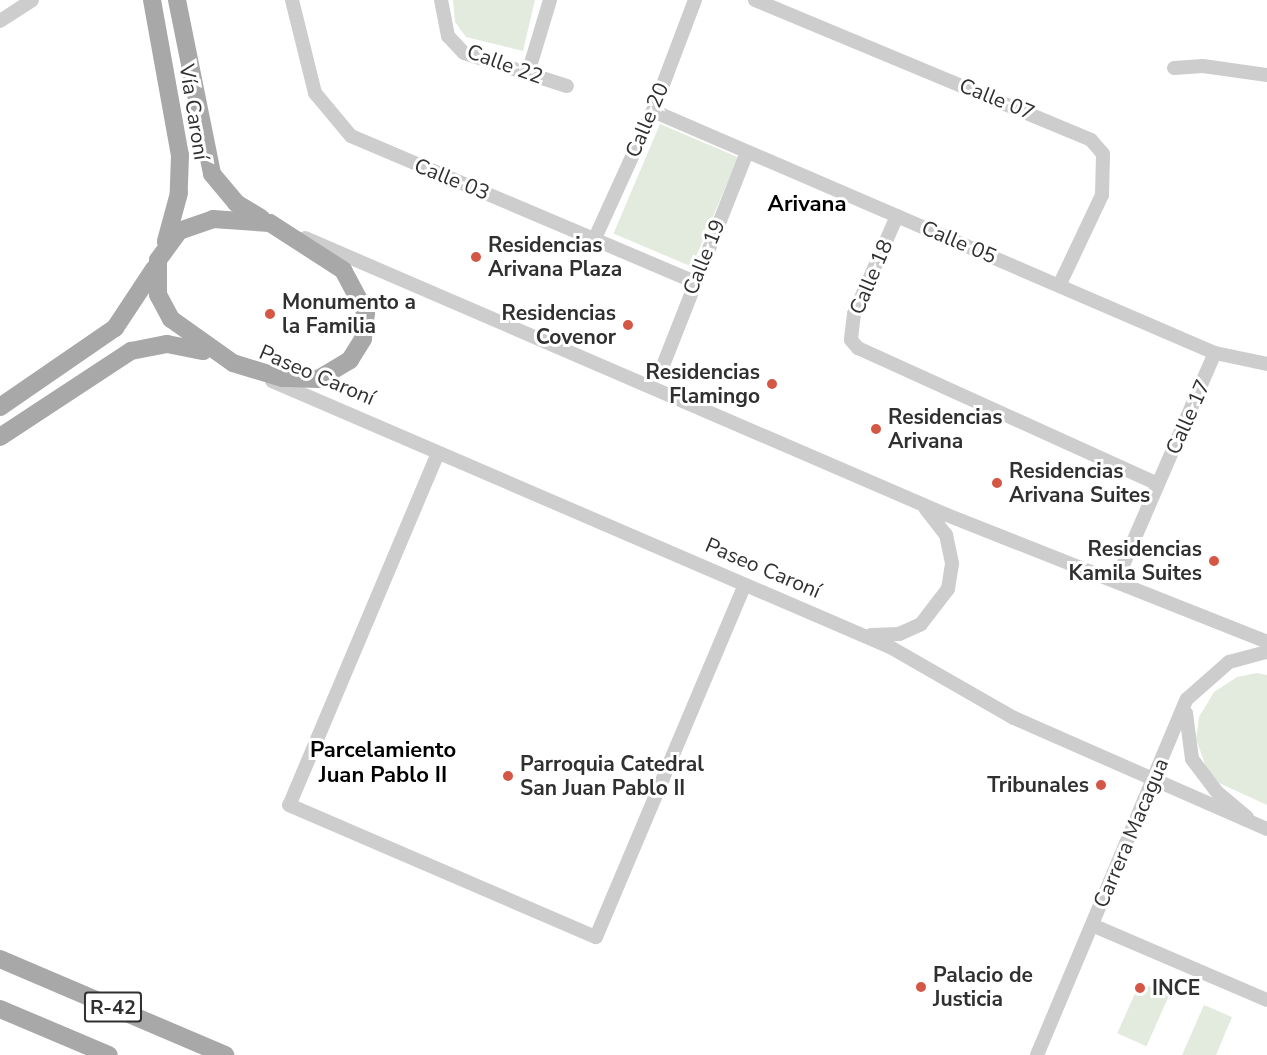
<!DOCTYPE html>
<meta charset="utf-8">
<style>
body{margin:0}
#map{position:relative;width:1267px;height:1055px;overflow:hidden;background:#fff;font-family:"Nunito Sans",sans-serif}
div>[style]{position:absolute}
.green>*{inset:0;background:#e3ebdf;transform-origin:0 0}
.minor>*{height:14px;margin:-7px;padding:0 7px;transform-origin:7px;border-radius:7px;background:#cdcdcd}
.major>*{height:18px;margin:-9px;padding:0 9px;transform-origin:9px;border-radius:9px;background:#a8a8a8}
.dots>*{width:16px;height:16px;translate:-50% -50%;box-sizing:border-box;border:3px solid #fff;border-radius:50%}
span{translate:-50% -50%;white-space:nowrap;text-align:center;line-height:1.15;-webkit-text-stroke:6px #fff;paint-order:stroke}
.shield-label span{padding:2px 4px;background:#fff;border:2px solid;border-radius:4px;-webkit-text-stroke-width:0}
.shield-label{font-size:20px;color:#303030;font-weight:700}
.street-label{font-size:21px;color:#303030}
.poi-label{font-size:21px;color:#303030;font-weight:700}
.left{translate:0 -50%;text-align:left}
.right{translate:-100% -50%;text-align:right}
.neighbourhood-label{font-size:22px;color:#000;font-weight:700}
</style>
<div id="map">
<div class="green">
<i style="clip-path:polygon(453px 0,535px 0,523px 51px,466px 37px,455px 22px)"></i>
<i style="left:660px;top:124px;width:85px;height:119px;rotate:23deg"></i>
<i style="clip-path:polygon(1257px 673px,1267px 675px,1267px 805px,1219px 783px,1206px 767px,1196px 739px,1199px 717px,1214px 692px,1237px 677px)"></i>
<i style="left:1140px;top:982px;width:32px;height:56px;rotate:24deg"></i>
<i style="clip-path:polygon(1204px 1005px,1232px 1017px,1216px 1055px,1182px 1055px)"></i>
</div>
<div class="minor">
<i style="left:292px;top:0;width:96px;rotate:76.1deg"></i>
<i style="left:315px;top:93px;width:56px;rotate:50.1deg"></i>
<i style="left:351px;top:136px;width:371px;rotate:23deg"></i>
<i style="left:441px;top:0;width:37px;rotate:79deg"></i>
<i style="left:448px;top:36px;width:23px;rotate:47deg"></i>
<i style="left:464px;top:53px;width:108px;rotate:17.8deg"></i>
<i style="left:755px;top:0;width:364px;rotate:22.6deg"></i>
<i style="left:1091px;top:140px;width:18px;rotate:49deg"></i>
<i style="left:1103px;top:154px;width:41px;rotate:91.4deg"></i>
<i style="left:1102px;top:195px;width:98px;rotate:115.3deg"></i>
<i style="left:0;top:21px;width:38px;rotate:-33deg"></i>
<i style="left:1174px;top:68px;width:29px;rotate:-4deg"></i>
<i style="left:1203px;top:66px;width:65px;rotate:8deg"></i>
<i style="left:528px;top:73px;width:76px;rotate:-73.2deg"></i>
<i style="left:653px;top:111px;width:612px;rotate:23.3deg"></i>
<i style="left:1215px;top:353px;width:53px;rotate:11.9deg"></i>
<i style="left:897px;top:216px;width:107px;rotate:113.7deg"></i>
<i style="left:854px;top:314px;width:26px;rotate:97deg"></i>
<i style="left:851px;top:340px;width:11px;rotate:49deg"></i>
<i style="left:858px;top:348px;width:329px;rotate:24.4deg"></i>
<i style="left:305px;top:238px;width:699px;rotate:23.34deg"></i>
<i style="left:947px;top:515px;width:344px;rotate:21.6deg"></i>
<i style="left:595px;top:238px;width:140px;rotate:-65.5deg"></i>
<i style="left:653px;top:111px;width:119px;rotate:-69.3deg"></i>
<i style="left:664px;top:363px;width:227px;rotate:-68.5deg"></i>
<i style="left:272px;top:381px;width:673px;rotate:23.29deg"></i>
<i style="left:890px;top:647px;width:143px;rotate:29.8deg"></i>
<i style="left:1014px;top:718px;width:276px;rotate:23.7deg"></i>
<i style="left:438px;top:453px;width:382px;rotate:112.9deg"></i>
<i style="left:289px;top:805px;width:334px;rotate:23.3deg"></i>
<i style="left:596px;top:937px;width:382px;rotate:-67.1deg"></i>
<i style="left:1117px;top:579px;width:246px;rotate:-66.6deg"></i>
<i style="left:871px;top:635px;width:28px;rotate:-2deg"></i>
<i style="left:899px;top:634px;width:24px;rotate:-24deg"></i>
<i style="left:921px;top:624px;width:44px;rotate:-52.4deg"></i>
<i style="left:948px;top:589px;width:26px;rotate:-81deg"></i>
<i style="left:952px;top:563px;width:29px;rotate:-102deg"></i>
<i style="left:946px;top:535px;width:33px;rotate:-128deg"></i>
<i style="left:1186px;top:713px;width:46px;rotate:82.6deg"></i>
<i style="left:1192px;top:759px;width:41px;rotate:52.9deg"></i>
<i style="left:1217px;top:792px;width:39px;rotate:40deg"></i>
<i style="left:1092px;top:925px;width:190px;rotate:23.2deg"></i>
<i style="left:1037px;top:1055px;width:386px;rotate:-67.2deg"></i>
<i style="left:1187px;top:699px;width:56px;rotate:-41.4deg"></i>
<i style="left:1229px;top:662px;width:39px;rotate:-15deg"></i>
</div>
<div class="major">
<i style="left:152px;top:0;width:158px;rotate:79.8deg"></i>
<i style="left:180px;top:155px;width:38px;rotate:92deg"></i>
<i style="left:179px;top:193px;width:50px;rotate:105.2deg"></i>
<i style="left:177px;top:0;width:177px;rotate:78.6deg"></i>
<i style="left:212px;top:174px;width:38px;rotate:50deg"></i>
<i style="left:236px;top:203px;width:29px;rotate:31deg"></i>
<i style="left:213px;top:219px;width:57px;rotate:4deg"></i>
<i style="left:270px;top:223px;width:87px;rotate:32.8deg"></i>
<i style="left:343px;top:270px;width:49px;rotate:61.9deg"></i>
<i style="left:366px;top:313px;width:26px;rotate:97deg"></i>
<i style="left:363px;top:339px;width:25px;rotate:122deg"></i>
<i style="left:350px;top:360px;width:37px;rotate:149deg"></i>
<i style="left:318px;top:379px;width:36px;rotate:-178deg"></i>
<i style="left:282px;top:378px;width:51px;rotate:-163deg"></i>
<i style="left:233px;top:363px;width:76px;rotate:-144.6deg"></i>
<i style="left:171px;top:319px;width:27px;rotate:-118deg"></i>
<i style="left:158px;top:295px;width:35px;rotate:-90deg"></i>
<i style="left:158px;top:260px;width:36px;rotate:-54deg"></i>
<i style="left:179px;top:231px;width:36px;rotate:-19deg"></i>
<i style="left:0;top:407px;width:140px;rotate:-34.5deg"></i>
<i style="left:115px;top:328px;width:71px;rotate:-56.5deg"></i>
<i style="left:0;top:437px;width:157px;rotate:-33.3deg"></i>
<i style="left:131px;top:351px;width:37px;rotate:-11deg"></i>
<i style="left:167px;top:344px;width:37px;rotate:11deg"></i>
<i style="left:0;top:959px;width:245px;rotate:23.1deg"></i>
<i style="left:0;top:1009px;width:118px;rotate:22.9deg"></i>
</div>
<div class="dots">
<i style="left:476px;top:257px;background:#d45644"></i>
<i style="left:270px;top:314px;background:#d45644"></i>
<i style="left:628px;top:325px;background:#d45644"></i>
<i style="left:772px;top:384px;background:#d45644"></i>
<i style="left:876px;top:429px;background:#d45644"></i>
<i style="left:997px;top:483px;background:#d45644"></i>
<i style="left:1214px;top:561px;background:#d45644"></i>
<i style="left:508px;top:776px;background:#d45644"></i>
<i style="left:1101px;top:785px;background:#d45644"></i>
<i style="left:921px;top:987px;background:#d45644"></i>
<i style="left:1140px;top:988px;background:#d45644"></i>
</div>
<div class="shield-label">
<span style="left:113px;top:1007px">R-42</span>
</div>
<div class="street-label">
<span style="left:505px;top:64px;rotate:20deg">Calle 22</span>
<span style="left:997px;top:99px;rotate:22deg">Calle 07</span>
<span style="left:194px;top:112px;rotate:81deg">Vía Caroní</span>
<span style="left:647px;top:120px;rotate:-67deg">Calle 20</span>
<span style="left:452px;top:179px;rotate:22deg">Calle 03</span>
<span style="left:959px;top:242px;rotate:23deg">Calle 05</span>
<span style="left:704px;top:257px;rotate:-68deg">Calle 19</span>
<span style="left:871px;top:277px;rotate:-67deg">Calle 18</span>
<span style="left:317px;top:375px;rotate:23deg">Paseo Caroní</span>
<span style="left:1188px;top:417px;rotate:-66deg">Calle 17</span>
<span style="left:763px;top:568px;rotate:23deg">Paseo Caroní</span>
<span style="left:1131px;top:833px;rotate:-67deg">Carrera Macagua</span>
</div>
<div class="poi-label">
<span class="left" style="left:488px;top:257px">Residencias<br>Arivana Plaza</span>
<span class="left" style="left:282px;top:314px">Monumento a<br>la Familia</span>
<span class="right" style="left:616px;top:325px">Residencias<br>Covenor</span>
<span class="right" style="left:760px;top:384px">Residencias<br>Flamingo</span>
<span class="left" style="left:888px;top:429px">Residencias<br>Arivana</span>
<span class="left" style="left:1009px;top:483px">Residencias<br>Arivana Suites</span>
<span class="right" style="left:1202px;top:561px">Residencias<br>Kamila Suites</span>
<span class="left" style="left:520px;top:776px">Parroquia Catedral<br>San Juan Pablo II</span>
<span class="right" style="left:1089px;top:785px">Tribunales</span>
<span class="left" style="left:933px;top:987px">Palacio de<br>Justicia</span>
<span class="left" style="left:1152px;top:988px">INCE</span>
</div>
<div class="neighbourhood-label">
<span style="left:807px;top:205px">Arivana</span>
<span style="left:383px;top:763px">Parcelamiento<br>Juan Pablo II</span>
</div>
</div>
